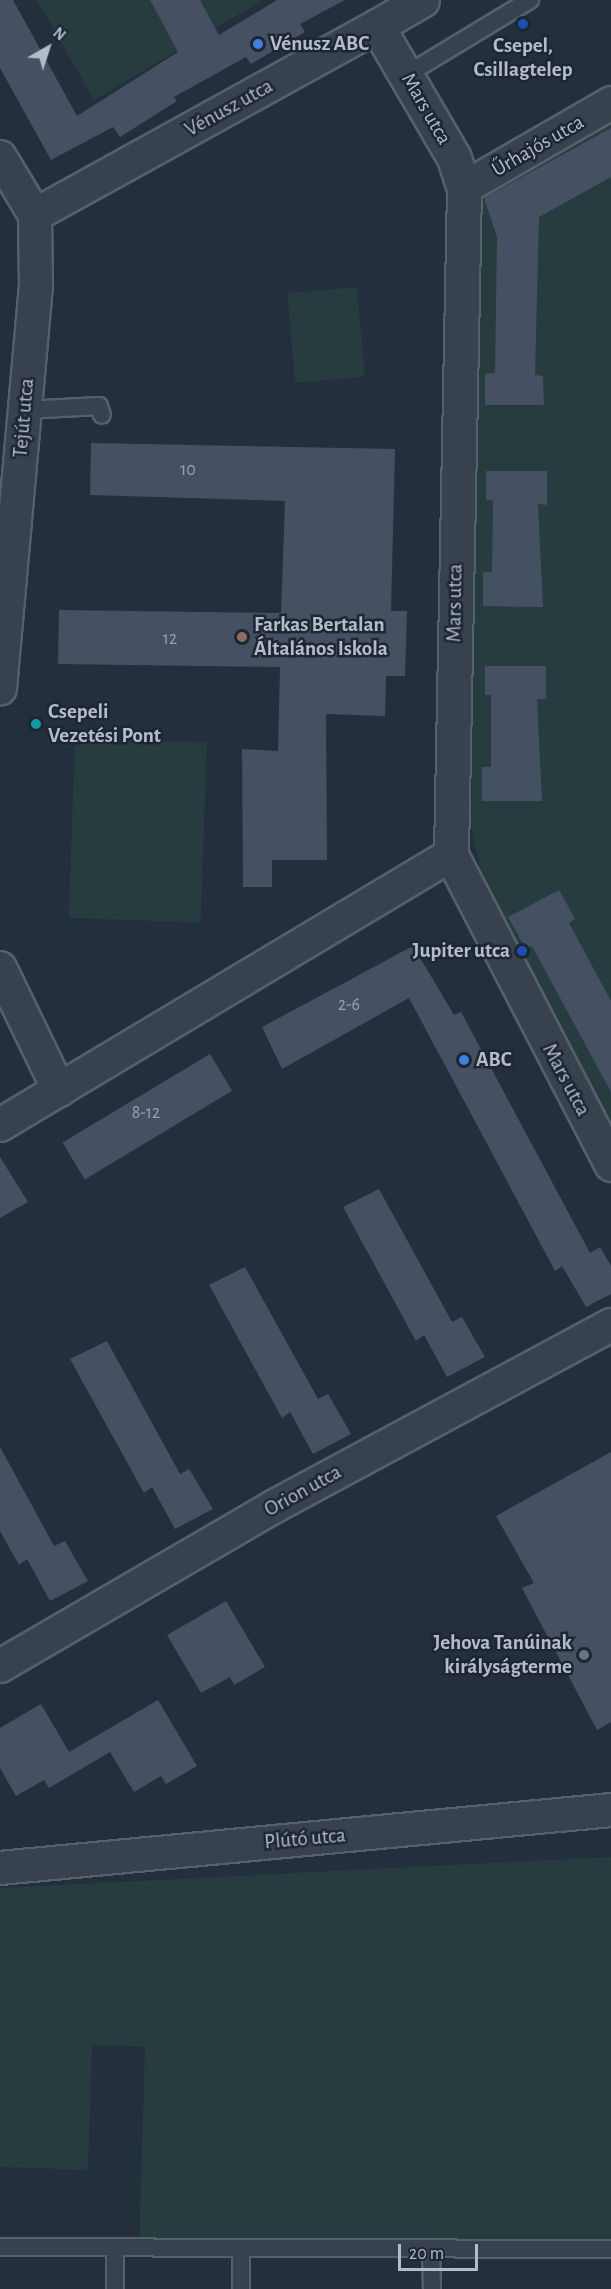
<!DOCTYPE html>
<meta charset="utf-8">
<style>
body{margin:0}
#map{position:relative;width:611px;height:2289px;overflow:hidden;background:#242f3e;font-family:"Alegreya Sans",sans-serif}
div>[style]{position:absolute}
.green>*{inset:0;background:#263c3f;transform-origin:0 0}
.building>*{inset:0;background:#455162;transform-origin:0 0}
.roads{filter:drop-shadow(2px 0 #565f6c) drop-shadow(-2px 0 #565f6c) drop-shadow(0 2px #565f6c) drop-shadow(0 -2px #565f6c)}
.service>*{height:16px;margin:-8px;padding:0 8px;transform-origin:8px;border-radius:8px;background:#38414e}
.minor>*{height:32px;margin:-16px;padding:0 16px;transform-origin:16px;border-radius:16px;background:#38414e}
.tertiary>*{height:33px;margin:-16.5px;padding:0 16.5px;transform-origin:16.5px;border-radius:16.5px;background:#38414e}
.dots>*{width:16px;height:16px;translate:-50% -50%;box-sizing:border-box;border:3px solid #1d2633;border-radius:50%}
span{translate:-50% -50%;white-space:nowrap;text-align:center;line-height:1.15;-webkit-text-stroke:5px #1d2633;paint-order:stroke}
.number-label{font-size:18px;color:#98a1af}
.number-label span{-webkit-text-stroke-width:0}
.poi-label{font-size:21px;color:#b4bcc9;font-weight:700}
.left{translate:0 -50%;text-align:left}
.right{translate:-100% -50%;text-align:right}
.street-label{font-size:21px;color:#b4bcc9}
.north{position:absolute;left:18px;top:18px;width:60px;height:60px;-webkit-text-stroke:4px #1d2633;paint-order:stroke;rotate:39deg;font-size:16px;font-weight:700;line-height:24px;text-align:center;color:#b4bcc9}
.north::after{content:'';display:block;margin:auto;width:21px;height:27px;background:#b4bcc9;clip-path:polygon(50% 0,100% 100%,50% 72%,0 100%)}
.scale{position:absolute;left:398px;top:2244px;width:80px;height:27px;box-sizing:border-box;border:3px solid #b4bcc9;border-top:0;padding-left:8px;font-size:18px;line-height:21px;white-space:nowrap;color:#b4bcc9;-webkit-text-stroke:4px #1d2633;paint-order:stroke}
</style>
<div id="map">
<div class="green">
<i style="clip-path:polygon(37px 0,263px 0,94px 100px)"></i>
<i style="clip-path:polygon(611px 114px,611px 1133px,486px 897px,471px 826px,479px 190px)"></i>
<i style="left:357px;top:287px;width:90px;height:70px;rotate:85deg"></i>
<i style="left:75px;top:738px;width:132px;height:180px;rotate:2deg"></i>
<i style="clip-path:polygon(611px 1857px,611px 2257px,139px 2251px,145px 2047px,92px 2045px,88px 2170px,0 2167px,0 1888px)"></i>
</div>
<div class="building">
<i style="clip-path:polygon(0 0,13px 0,77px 116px,178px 52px,150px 0,200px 0,219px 35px,277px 0,345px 0,300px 24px,305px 32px,251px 64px,246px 57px,174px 97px,177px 101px,120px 137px,113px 127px,51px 160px,0 68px)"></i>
<i style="clip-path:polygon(611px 128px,611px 177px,539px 217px,535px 375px,543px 376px,544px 405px,485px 405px,485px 374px,495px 373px,497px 237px,484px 198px)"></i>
<i style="clip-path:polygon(91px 443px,395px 449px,391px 611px,407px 611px,405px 676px,386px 676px,385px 716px,326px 714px,327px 860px,272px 860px,272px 887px,243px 887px,242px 749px,278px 751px,280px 667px,58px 664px,59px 610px,281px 613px,285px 501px,90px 495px)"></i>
<i style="clip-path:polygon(486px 471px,547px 471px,547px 505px,538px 504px,543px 607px,483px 606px,483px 572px,492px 572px,493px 500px,486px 500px)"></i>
<i style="clip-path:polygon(485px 666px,546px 666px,546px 699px,537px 699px,542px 801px,482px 801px,482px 767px,491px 767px,491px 695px,485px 695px)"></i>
<i style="clip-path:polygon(559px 890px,575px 919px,569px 923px,611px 1001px,611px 1092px,532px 946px,526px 949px,508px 917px)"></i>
<i style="clip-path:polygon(413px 946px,454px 1015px,461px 1012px,590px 1253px,600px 1247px,611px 1266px,611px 1294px,586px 1307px,562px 1266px,555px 1271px,409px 998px,282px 1069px,262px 1027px)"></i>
<i style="left:210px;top:1054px;width:43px;height:172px;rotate:59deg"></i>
<i style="clip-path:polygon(0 1157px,28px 1202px,0 1218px)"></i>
<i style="clip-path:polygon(379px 1189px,452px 1322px,462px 1317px,485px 1357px,447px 1377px,424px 1335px,416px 1341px,343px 1207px)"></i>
<i style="clip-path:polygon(245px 1267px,318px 1399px,328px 1394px,351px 1434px,313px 1454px,290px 1412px,282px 1418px,209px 1285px)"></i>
<i style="clip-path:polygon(107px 1341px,180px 1474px,189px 1469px,213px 1509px,175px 1529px,152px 1487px,144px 1493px,70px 1359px)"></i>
<i style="clip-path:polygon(0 1447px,54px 1546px,65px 1541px,88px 1581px,50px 1601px,27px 1559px,19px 1565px,0 1531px)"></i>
<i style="clip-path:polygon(611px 1452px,611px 1722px,597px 1730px,522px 1588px,534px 1583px,496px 1516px)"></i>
<i style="clip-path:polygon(226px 1601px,265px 1667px,234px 1685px,230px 1677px,201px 1693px,167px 1635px)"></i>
<i style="clip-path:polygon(158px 1700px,197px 1766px,166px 1784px,161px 1776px,134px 1792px,110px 1752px,49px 1788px,44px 1780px,16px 1796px,0 1768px,0 1728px,41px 1704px,69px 1752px)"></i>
</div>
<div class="roads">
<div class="service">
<i style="left:406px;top:75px;width:145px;rotate:-31.2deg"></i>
<i style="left:25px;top:410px;width:74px;rotate:-3.1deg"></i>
<i style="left:99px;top:406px;width:9px;rotate:72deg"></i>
<i style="left:0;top:2247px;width:611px;rotate:0.19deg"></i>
<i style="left:115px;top:2248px;width:41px;rotate:90deg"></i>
<i style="left:431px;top:2249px;width:40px;rotate:88.6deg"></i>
<i style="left:241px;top:2289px;width:41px;rotate:-90deg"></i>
</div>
<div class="minor">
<i style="left:0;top:157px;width:68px;rotate:58.9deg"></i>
<i style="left:35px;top:215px;width:70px;rotate:89.2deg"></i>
<i style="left:36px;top:285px;width:405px;rotate:95.1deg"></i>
<i style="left:464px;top:188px;width:170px;rotate:-30deg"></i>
<i style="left:35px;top:215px;width:391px;rotate:-28.9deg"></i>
<i style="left:0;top:968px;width:136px;rotate:64.2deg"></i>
<i style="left:0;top:1125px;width:526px;rotate:-30.91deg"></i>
<i style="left:0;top:1666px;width:316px;rotate:-30.2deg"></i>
<i style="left:273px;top:1507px;width:384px;rotate:-28.3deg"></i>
<i style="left:0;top:1868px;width:614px;rotate:-5.42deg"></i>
</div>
<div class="tertiary">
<i style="left:422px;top:0;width:52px;rotate:150deg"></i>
<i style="left:377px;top:26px;width:153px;rotate:59.7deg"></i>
<i style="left:454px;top:158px;width:32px;rotate:72deg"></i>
<i style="left:464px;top:188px;width:667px;rotate:91.12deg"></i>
<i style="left:451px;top:855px;width:348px;rotate:62.6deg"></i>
</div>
</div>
<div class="dots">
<i style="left:523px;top:24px;background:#1a4fb4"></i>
<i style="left:258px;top:44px;background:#3f7fe0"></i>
<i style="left:242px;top:637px;background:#8d6e63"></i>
<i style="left:36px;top:724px;background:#0f9aa8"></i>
<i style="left:522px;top:951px;background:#1a4fb4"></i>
<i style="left:464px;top:1060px;background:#3f7fe0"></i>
<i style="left:584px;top:1655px;background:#6b7280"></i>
</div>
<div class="number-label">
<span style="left:188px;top:470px">10</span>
<span style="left:170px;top:639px">12</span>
<span style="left:349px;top:1005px">2-6</span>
<span style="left:146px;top:1113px">8-12</span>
</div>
<div class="poi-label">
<span class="left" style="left:270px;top:44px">Vénusz ABC</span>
<span style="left:523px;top:58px">Csepel,<br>Csillagtelep</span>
<span class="left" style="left:254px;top:637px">Farkas Bertalan<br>Általános Iskola</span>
<span class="left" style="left:48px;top:724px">Csepeli<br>Vezetési Pont</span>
<span class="right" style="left:510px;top:951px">Jupiter utca</span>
<span class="left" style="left:476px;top:1060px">ABC</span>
<span class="right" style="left:572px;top:1655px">Jehova Tanúinak<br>királyságterme</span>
</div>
<div class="street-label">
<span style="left:229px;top:108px;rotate:-29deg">Vénusz utca</span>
<span style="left:426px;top:109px;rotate:60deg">Mars utca</span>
<span style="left:538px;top:146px;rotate:-30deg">Űrhajós utca</span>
<span style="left:24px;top:418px;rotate:-85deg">Tejút utca</span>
<span style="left:455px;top:603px;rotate:-89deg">Mars utca</span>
<span style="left:566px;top:1080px;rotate:62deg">Mars utca</span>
<span style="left:303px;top:1491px;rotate:-29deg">Orion utca</span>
<span style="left:305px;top:1839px;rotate:-5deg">Plútó utca</span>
</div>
<div class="north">N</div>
<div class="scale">20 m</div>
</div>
